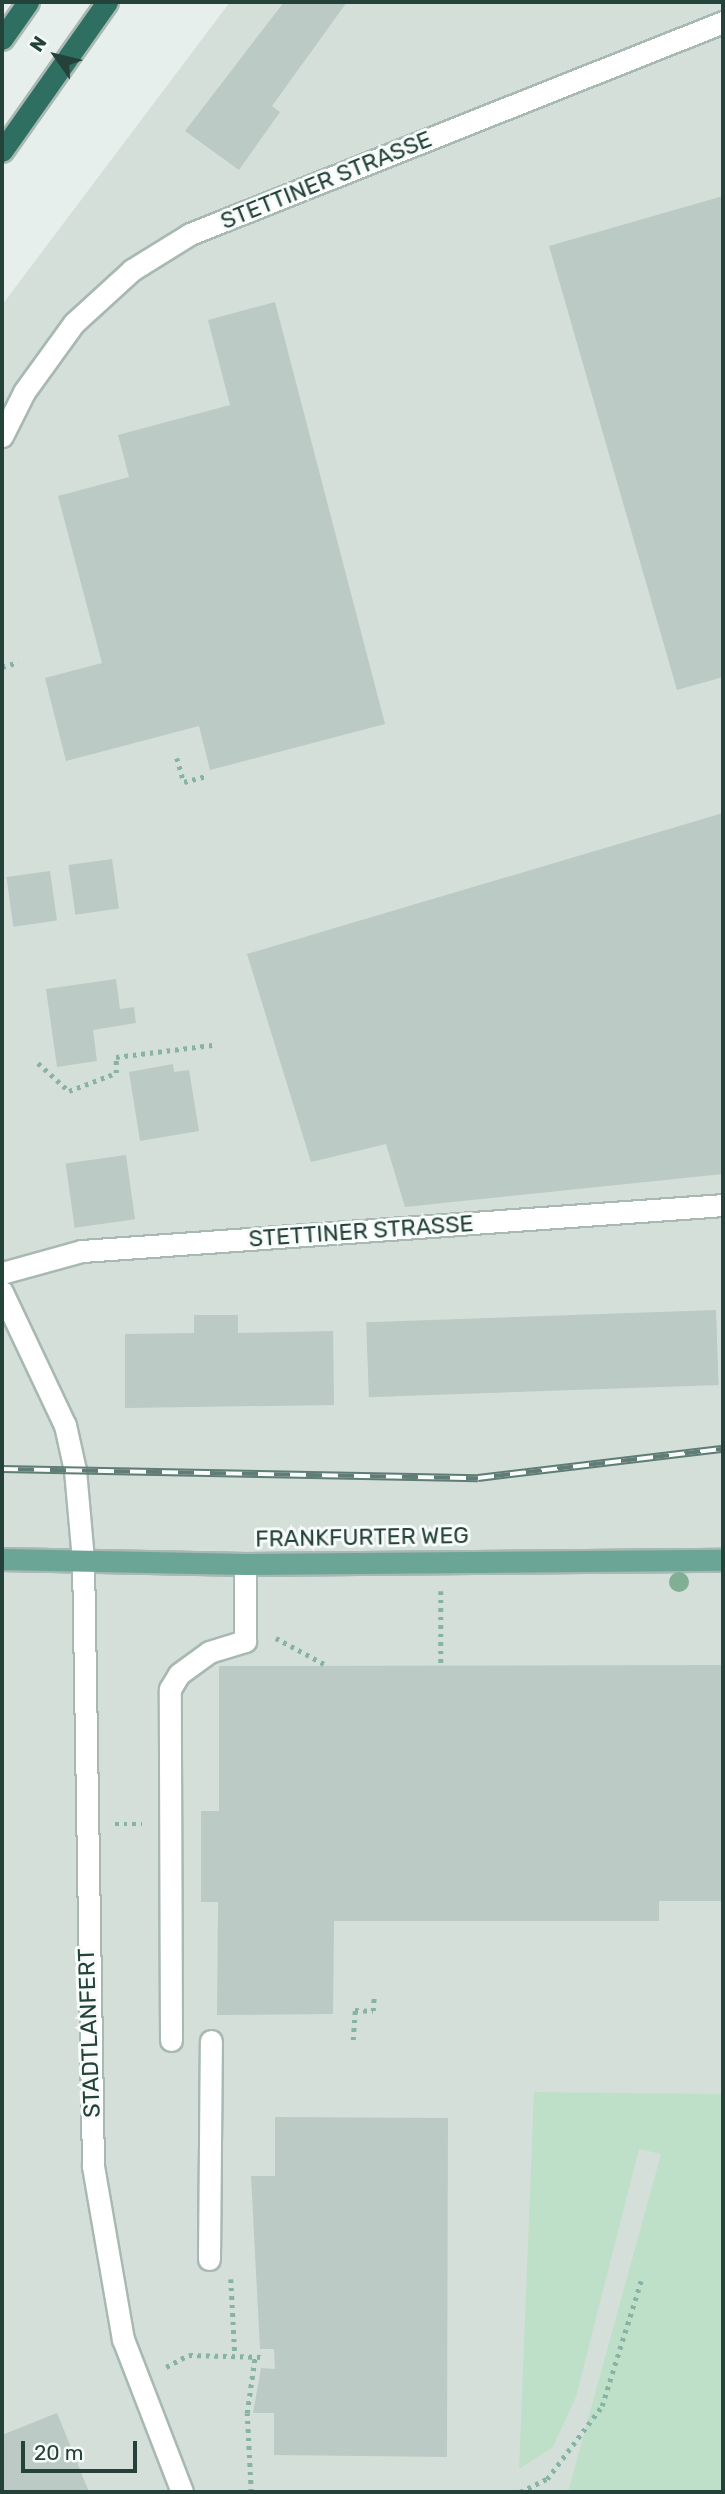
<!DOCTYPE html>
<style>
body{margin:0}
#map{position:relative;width:725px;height:2494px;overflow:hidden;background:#e6efeb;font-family:Rubik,sans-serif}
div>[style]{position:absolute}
.built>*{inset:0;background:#d4dfda}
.green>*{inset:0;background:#bfe0c8}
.building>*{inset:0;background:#bbcac4;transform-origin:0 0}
.path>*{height:4.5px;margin-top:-2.25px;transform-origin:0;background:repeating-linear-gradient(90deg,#86b3a5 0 3.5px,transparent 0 8.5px)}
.roads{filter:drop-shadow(2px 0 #a8b8b2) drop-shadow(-2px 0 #a8b8b2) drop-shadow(0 2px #a8b8b2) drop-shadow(0 -2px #a8b8b2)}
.minor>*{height:21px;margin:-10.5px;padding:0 10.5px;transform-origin:10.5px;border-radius:10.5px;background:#fff}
.major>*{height:21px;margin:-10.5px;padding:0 10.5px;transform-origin:10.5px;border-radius:10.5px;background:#6aa596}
.highway>*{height:21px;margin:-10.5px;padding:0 10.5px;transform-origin:10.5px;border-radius:10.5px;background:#2f6f62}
.rail>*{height:8px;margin-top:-4px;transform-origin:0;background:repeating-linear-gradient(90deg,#f7fbf9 0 16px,#5f7d75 0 32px);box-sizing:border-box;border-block:2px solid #5f7d75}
.trees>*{width:20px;height:20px;margin:-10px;border-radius:50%;background:#80af93}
span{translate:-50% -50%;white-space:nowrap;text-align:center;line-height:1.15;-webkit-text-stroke:6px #f7fbf9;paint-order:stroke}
.street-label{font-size:23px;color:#24423a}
.frame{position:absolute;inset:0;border:4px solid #24423a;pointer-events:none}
.north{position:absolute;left:21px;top:21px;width:70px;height:70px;-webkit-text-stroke:5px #f7fbf9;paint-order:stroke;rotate:304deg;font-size:19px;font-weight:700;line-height:28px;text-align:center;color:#24423a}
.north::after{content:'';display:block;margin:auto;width:24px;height:32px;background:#24423a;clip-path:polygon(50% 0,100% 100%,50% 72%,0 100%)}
.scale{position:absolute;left:21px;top:2441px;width:116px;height:32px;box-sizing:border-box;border:4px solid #24423a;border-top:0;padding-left:9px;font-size:21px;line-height:24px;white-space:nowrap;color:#24423a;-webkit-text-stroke:5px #f7fbf9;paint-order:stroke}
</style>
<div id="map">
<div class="built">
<i style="clip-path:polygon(230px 2px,723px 2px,723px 2234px,576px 2492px,2px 2492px,2px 305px)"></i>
</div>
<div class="green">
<i style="clip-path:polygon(534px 2092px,723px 2094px,723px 2492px,568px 2492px,661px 2154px,639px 2149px,576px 2397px,553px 2447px,519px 2469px)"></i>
</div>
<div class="building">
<i style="clip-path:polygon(284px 2px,347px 2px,272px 106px,280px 112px,239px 170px,185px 131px)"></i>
<i style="clip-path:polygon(723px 196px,723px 677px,677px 690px,549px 246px)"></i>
<i style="clip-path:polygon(275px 302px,385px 724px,210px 770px,199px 726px,66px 761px,45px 678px,102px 663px,58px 496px,129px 477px,118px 435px,230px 405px,208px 320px)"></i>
<i style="clip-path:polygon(723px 813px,723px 1174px,405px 1207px,386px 1144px,311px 1162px,247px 954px)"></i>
<i style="left:112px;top:859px;width:50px;height:44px;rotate:82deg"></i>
<i style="left:50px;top:871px;width:50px;height:44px;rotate:82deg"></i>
<i style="clip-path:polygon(116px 979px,120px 1009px,134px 1007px,136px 1023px,93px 1030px,97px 1061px,57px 1067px,46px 989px)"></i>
<i style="clip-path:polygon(173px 1064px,174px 1072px,189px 1070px,199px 1131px,140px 1141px,129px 1072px)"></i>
<i style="left:126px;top:1155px;width:65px;height:61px;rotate:82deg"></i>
<i style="left:716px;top:1310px;width:75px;height:350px;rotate:88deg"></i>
<i style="clip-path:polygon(194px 1315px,238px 1315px,238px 1333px,333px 1331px,334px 1405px,125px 1408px,125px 1334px,194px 1333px)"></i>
<i style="clip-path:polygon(723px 1665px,723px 1901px,659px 1901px,659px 1921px,334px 1921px,333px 2014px,217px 2015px,218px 1902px,201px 1902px,201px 1811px,219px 1811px,219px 1666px)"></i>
<i style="clip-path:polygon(275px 2117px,448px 2118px,447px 2457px,274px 2455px,274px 2413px,253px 2413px,261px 2368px,275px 2369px,274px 2349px,260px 2349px,251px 2176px,275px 2176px)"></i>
<i style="clip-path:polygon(57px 2413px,89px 2492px,2px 2492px,2px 2435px)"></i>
</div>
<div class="path">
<i style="left:2px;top:667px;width:17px;rotate:-17deg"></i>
<i style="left:177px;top:758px;width:25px;rotate:74deg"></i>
<i style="left:184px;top:782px;width:23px;rotate:-15deg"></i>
<i style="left:38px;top:1063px;width:42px;rotate:42.1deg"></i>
<i style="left:69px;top:1091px;width:50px;rotate:-21deg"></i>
<i style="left:116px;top:1073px;width:16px;rotate:-90deg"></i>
<i style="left:116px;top:1057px;width:97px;rotate:-7.1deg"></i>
<i style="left:441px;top:1591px;width:75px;rotate:90deg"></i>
<i style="left:276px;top:1638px;width:59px;rotate:28.3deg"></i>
<i style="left:115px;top:1824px;width:27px"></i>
<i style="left:353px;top:2040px;width:30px;rotate:-86deg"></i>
<i style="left:355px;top:2010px;width:18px;rotate:3deg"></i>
<i style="left:373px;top:2011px;width:16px;rotate:-86deg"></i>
<i style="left:231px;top:2279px;width:77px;rotate:87deg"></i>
<i style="left:166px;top:2367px;width:26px;rotate:-28deg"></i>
<i style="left:189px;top:2355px;width:74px;rotate:1.5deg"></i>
<i style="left:251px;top:2492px;width:79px;rotate:-92.9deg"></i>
<i style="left:247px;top:2413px;width:58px;rotate:-82deg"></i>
<i style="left:520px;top:2492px;width:30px;rotate:-26deg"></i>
<i style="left:547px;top:2479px;width:91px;rotate:-53deg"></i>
<i style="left:602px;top:2406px;width:131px;rotate:-72.7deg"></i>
</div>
<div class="roads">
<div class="minor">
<i style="left:2px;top:436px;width:49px;rotate:-63.4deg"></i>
<i style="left:24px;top:392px;width:85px;rotate:-54.1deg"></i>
<i style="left:74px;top:323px;width:79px;rotate:-42.4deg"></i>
<i style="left:132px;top:270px;width:68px;rotate:-31.8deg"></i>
<i style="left:190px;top:234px;width:574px;rotate:-21.69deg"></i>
<i style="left:2px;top:1273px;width:83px;rotate:-15.4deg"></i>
<i style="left:82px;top:1251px;width:643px;rotate:-4.1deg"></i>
<i style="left:2px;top:1292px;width:147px;rotate:64.7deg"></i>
<i style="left:65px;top:1425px;width:46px;rotate:77.5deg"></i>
<i style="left:75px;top:1470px;width:89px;rotate:84.9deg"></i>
<i style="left:83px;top:1559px;width:607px;rotate:89.06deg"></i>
<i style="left:93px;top:2166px;width:176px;rotate:80.2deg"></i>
<i style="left:123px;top:2339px;width:164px;rotate:68.9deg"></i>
<i style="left:171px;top:2040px;width:351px;rotate:-90.2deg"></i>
<i style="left:170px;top:1689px;width:17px;rotate:-59deg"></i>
<i style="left:179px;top:1674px;width:37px;rotate:-36deg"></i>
<i style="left:209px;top:1652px;width:38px;rotate:-17deg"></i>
<i style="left:245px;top:1641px;width:77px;rotate:-90deg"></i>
<i style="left:209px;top:2259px;width:218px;rotate:-89.5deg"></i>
</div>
<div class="major">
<i style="left:2px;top:1559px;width:243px;rotate:1.2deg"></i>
<i style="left:245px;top:1564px;width:478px;rotate:-0.5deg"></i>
</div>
<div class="highway">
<i style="left:2px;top:39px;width:45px;rotate:-54.9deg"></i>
<i style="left:2px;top:151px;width:182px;rotate:-54.8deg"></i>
</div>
</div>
<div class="rail">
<i style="left:2px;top:1469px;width:476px;rotate:1.1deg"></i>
<i style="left:478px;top:1478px;width:247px;rotate:-6.8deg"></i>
</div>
<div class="trees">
<i style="left:679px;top:1582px"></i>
</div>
<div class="street-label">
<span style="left:326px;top:180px;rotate:-22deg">STETTINER STRASSE</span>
<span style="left:361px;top:1231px;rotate:-4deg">STETTINER STRASSE</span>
<span style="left:362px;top:1537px;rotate:-1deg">FRANKFURTER WEG</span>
<span style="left:89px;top:2033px;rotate:-92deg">STADTLANFERT</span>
</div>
<div class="frame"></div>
<div class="north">N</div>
<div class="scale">20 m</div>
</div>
